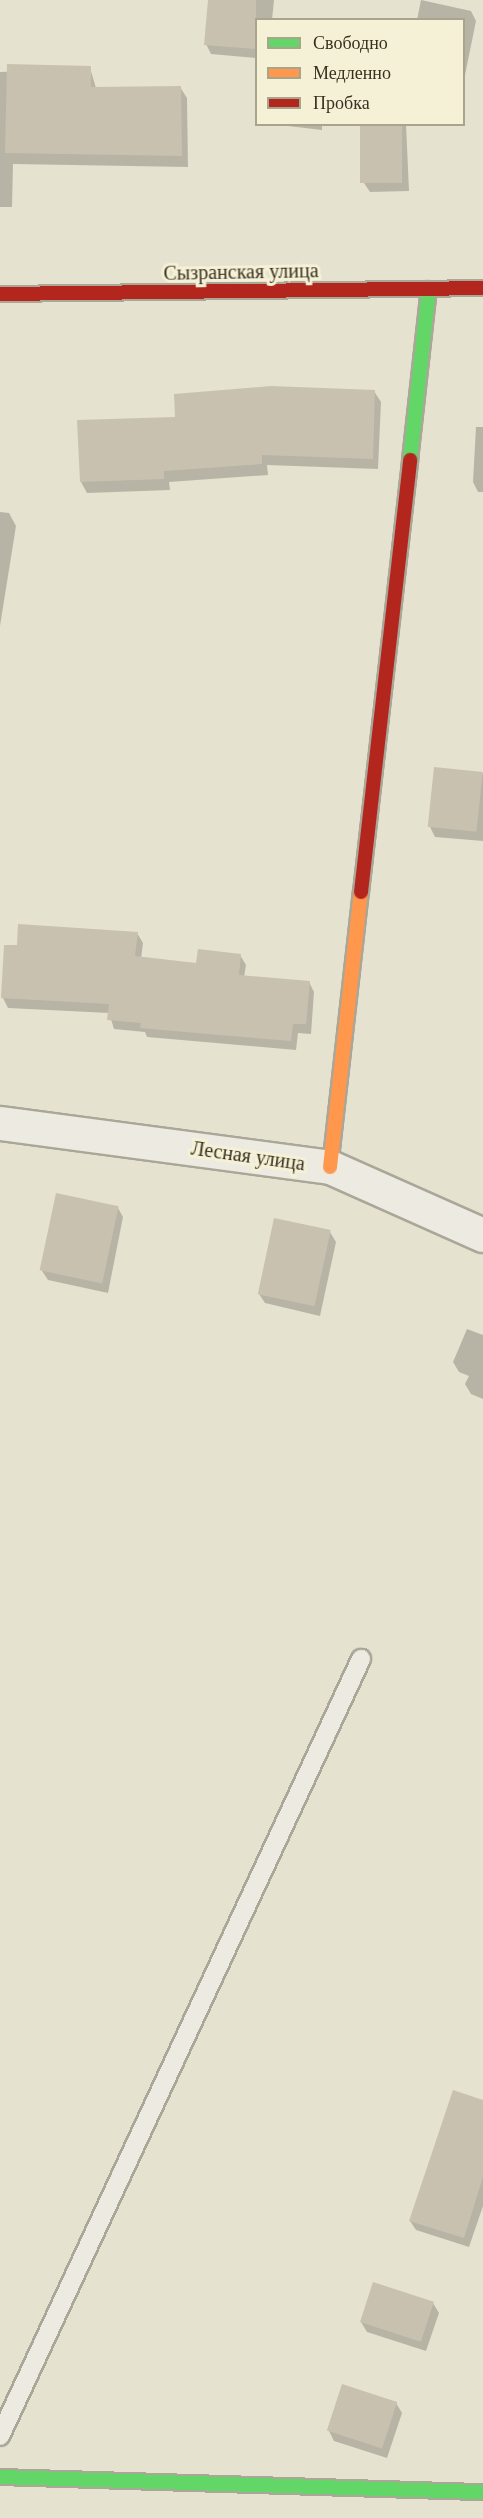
<!DOCTYPE html>
<meta charset="utf-8">
<style>
body{margin:0}
#map{position:relative;width:483px;height:2518px;overflow:hidden;background:#e5e2cf;font-family:Georgia,serif}
div>[style]{position:absolute}
.shadow>*{inset:0;background:#0003}
.building>*{inset:0;background:#c8c1b0;transform-origin:0 0}
.roads{filter:drop-shadow(2px 0 #aaa698) drop-shadow(-2px 0 #aaa698) drop-shadow(0 2px #aaa698) drop-shadow(0 -2px #aaa698)}
.lane>*{height:18px;margin:-9px;padding:0 9px;transform-origin:9px;border-radius:9px;background:#edebe1}
.street>*{height:33px;margin:-16.5px;padding:0 16.5px;transform-origin:16.5px;border-radius:16.5px;background:#edebe1}
.fast>*{height:14px;margin:-7px;padding:0 7px;transform-origin:7px;border-radius:7px;background:#63d668}
.slow>*{height:14px;margin:-7px;padding:0 7px;transform-origin:7px;border-radius:7px;background:#ff974d}
.jam>*{height:14px;margin:-7px;padding:0 7px;transform-origin:7px;border-radius:7px;background:#b3261e}
span{translate:-50% -50%;white-space:nowrap;text-align:center;line-height:1.15;-webkit-text-stroke:6px #f5f1d6;paint-order:stroke}
.street-label{font-size:20px;color:#393020}
.legend{position:absolute;left:255px;top:18px;width:210px;height:108px;box-sizing:border-box;background:#f5f1d6;border:2px solid #aaa48d;margin:0;padding:8px 10px;list-style:none;font-size:18px;color:#393020}
.legend li{display:flex;align-items:center;gap:12px;height:30px}
.legend b{width:30px;border:2px solid #aaa48d}
</style>
<div id="map">
<div class="shadow">
<i style="clip-path:polygon(209px 0,274px 0,272px 20px,256px 20px,256px 58px,211px 54px,206px 44px)"></i>
<i style="clip-path:polygon(421px 0,471px 11px,476px 21px,465px 75px,464px 20px,417px 20px)"></i>
<i style="clip-path:polygon(90px 68px,96px 88px,180px 87px,187px 98px,188px 167px,13px 164px,12px 207px,0 207px,0 72px)"></i>
<i style="clip-path:polygon(271px 124px,322px 124px,322px 130px)"></i>
<i style="clip-path:polygon(362px 124px,406px 124px,409px 191px,370px 192px,364px 183px)"></i>
<i style="clip-path:polygon(374px 391px,381px 402px,378px 469px,267px 465px,268px 475px,169px 482px,170px 490px,87px 493px,81px 482px)"></i>
<i style="clip-path:polygon(476px 427px,483px 427px,483px 492px,478px 492px,473px 482px)"></i>
<i style="clip-path:polygon(0 512px,9px 513px,16px 526px,0 626px)"></i>
<i style="clip-path:polygon(483px 773px,483px 841px,435px 837px,430px 827px)"></i>
<i style="clip-path:polygon(137px 933px,143px 943px,141px 959px,198px 965px,240px 955px,246px 965px,244px 977px,309px 982px,314px 992px,311px 1034px,298px 1033px,296px 1050px,147px 1037px,145px 1032px,114px 1029px,109px 1013px,8px 1008px,3px 998px)"></i>
<i style="clip-path:polygon(118px 1208px,123px 1217px,108px 1293px,48px 1280px,42px 1271px)"></i>
<i style="clip-path:polygon(330px 1232px,336px 1242px,320px 1316px,265px 1303px,259px 1294px)"></i>
<i style="clip-path:polygon(467px 1329px,483px 1335px,483px 1399px,471px 1394px,465px 1384px,469px 1376px,459px 1372px,453px 1362px)"></i>
<i style="clip-path:polygon(483px 2102px,483px 2206px,469px 2247px,416px 2230px,410px 2221px)"></i>
<i style="clip-path:polygon(433px 2303px,439px 2313px,426px 2351px,367px 2332px,361px 2322px)"></i>
<i style="clip-path:polygon(396px 2403px,402px 2413px,387px 2458px,334px 2441px,329px 2431px)"></i>
</div>
<div class="building">
<i style="clip-path:polygon(208px 0,256px 0,256px 49px,204px 45px)"></i>
<i style="clip-path:polygon(7px 64px,91px 66px,91px 87px,181px 86px,182px 156px,5px 153px)"></i>
<i style="left:360px;top:124px;width:42px;height:59px"></i>
<i style="clip-path:polygon(271px 386px,375px 390px,373px 459px,262px 455px,262px 464px,164px 471px,164px 479px,80px 482px,77px 420px,175px 417px,174px 394px)"></i>
<i style="left:434px;top:767px;width:49px;height:60px;rotate:6deg"></i>
<i style="clip-path:polygon(18px 924px,138px 932px,135px 956px,196px 963px,198px 949px,241px 954px,239px 975px,310px 981px,306px 1024px,293px 1024px,291px 1041px,219px 1035px,140px 1028px,141px 1023px,107px 1020px,109px 1004px,1px 998px,4px 945px,17px 945px)"></i>
<i style="left:56px;top:1193px;width:64px;height:79px;rotate:12deg"></i>
<i style="left:274px;top:1218px;width:58px;height:78px;rotate:12deg"></i>
<i style="clip-path:polygon(453px 2090px,483px 2100px,483px 2177px,464px 2238px,409px 2221px)"></i>
<i style="left:373px;top:2282px;width:64px;height:42px;rotate:18deg"></i>
<i style="left:342px;top:2384px;width:58px;height:49px;rotate:18deg"></i>
</div>
<div class="roads">
<div class="lane">
<i style="left:0;top:2436px;width:857px;rotate:-65.08deg"></i>
</div>
<div class="street">
<i style="left:0;top:1123px;width:333px;rotate:7.6deg"></i>
<i style="left:330px;top:1167px;width:167px;rotate:24deg"></i>
</div>
<div class="fast">
<i style="left:410px;top:460px;width:172px;rotate:-83.7deg"></i>
<i style="left:0;top:2477px;width:483px;rotate:1.8deg"></i>
</div>
<div class="slow">
<i style="left:330px;top:1167px;width:277px;rotate:-83.6deg"></i>
</div>
<div class="jam">
<i style="left:0;top:294px;width:483px;rotate:-0.7deg"></i>
<i style="left:361px;top:892px;width:435px;rotate:-83.5deg"></i>
</div>
</div>
<div class="street-label">
<span style="left:241px;top:272px;rotate:-1deg">Сызранская улица</span>
<span style="left:248px;top:1156px;rotate:8deg">Лесная улица</span>
</div>
<ul class="legend">
<li><b style="height:8px;background:#63d668"></b>Свободно</li>
<li><b style="height:8px;background:#ff974d"></b>Медленно</li>
<li><b style="height:8px;background:#b3261e"></b>Пробка</li>
</ul>
</div>
